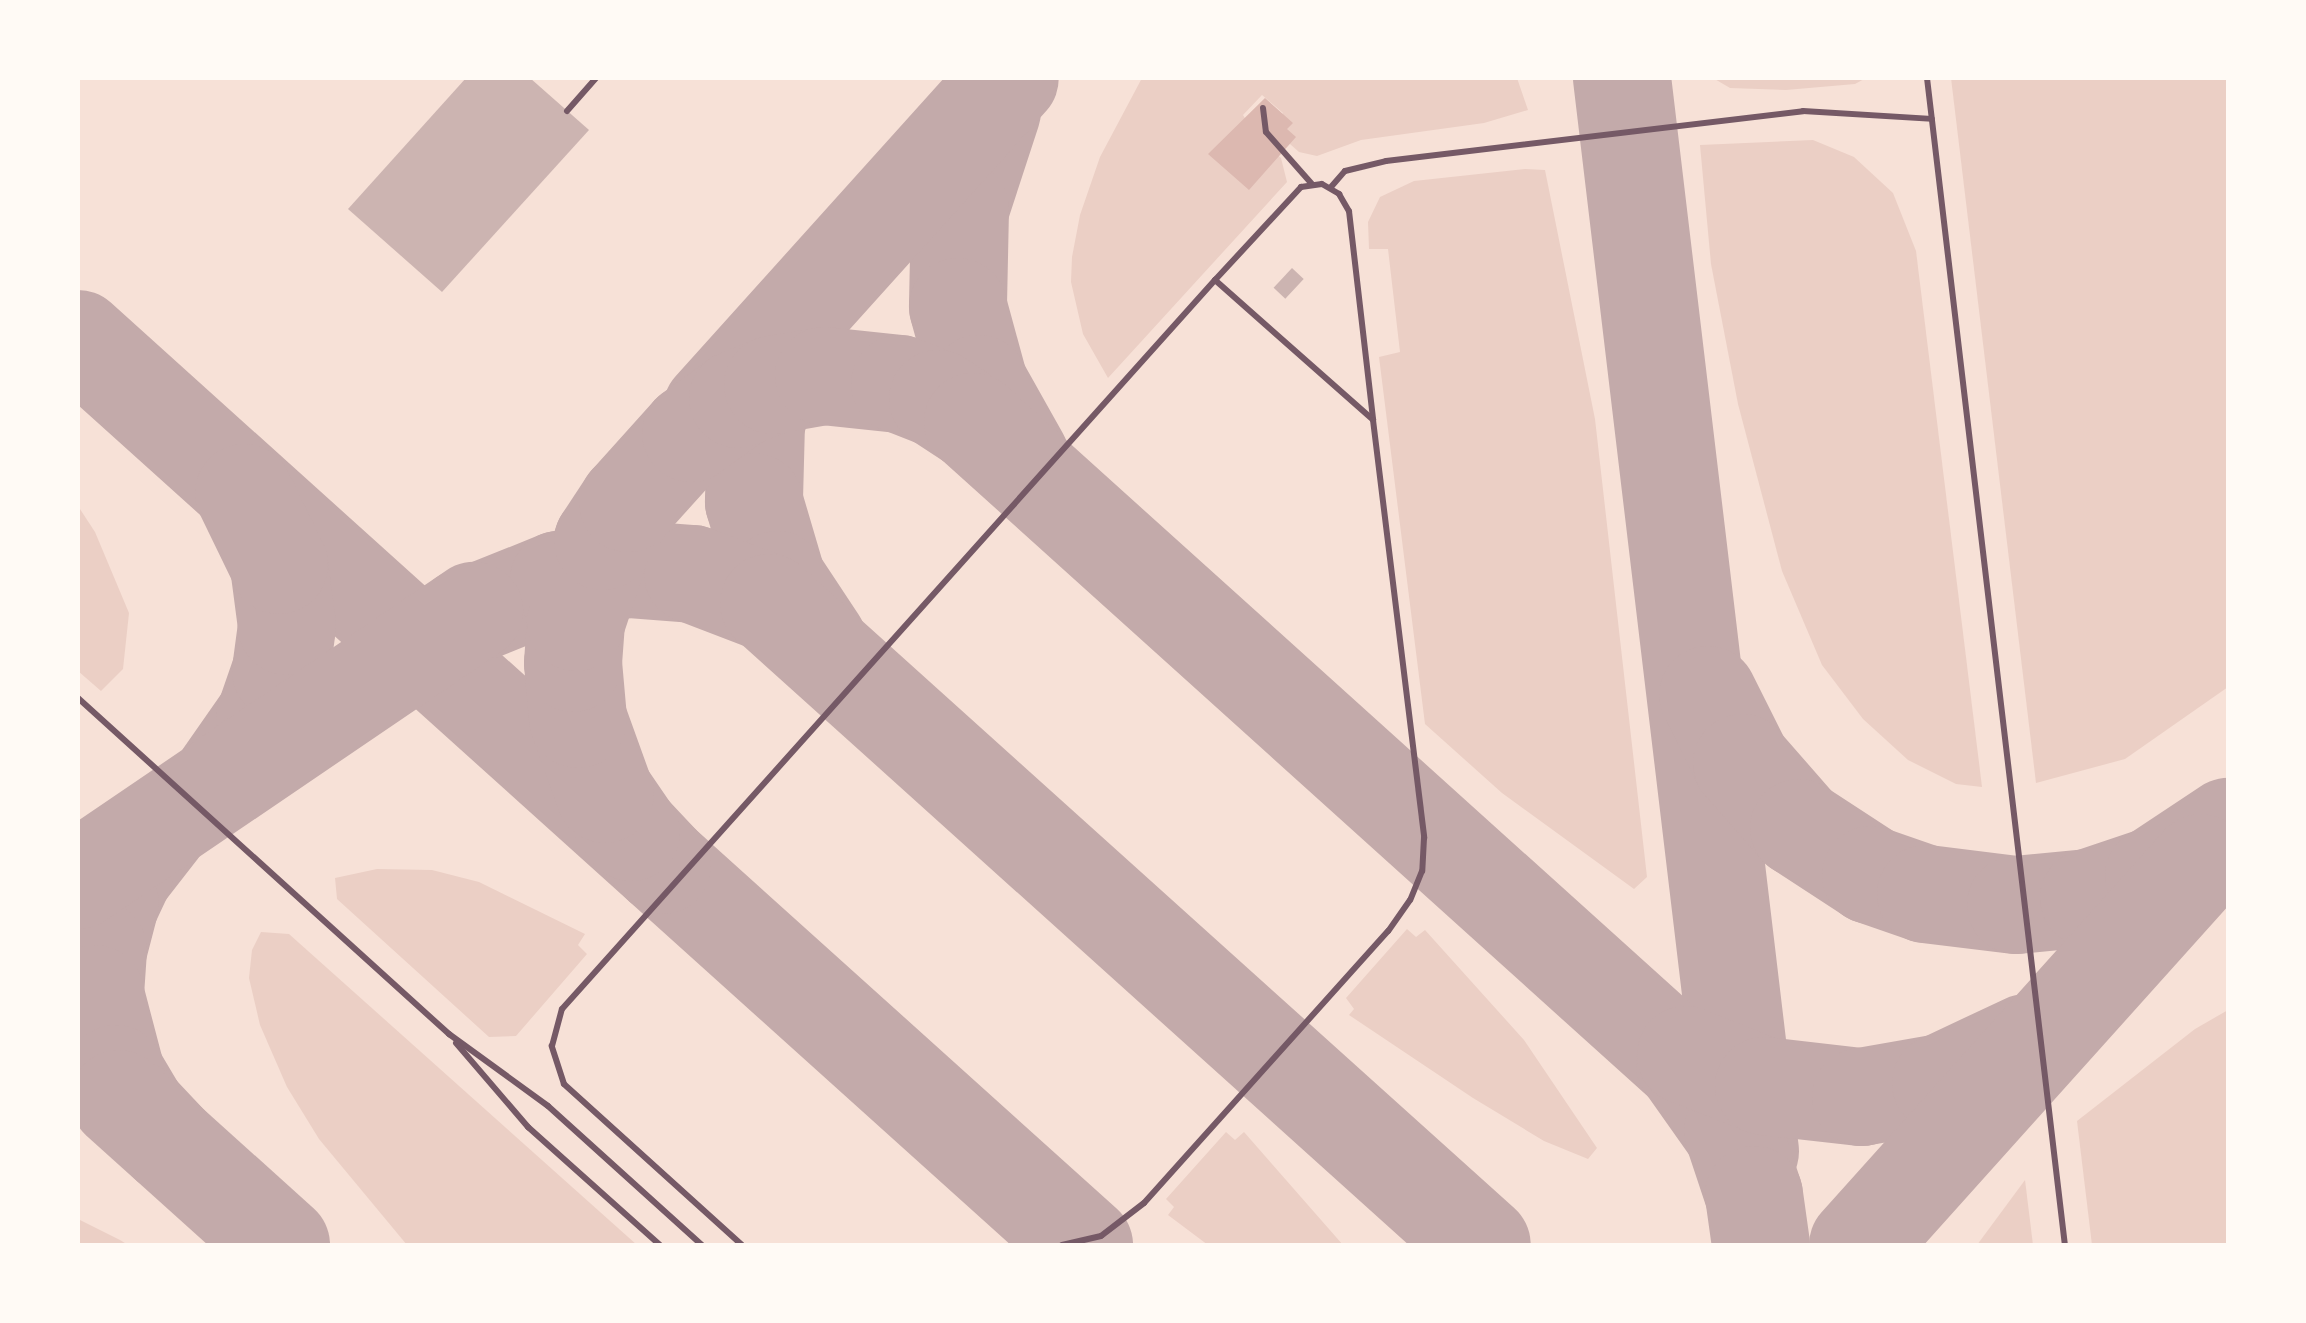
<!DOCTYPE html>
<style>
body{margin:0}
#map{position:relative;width:2306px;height:1323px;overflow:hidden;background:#f7e1d7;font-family:"Titillium Web",sans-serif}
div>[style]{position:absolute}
.green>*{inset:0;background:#ebcfc5}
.water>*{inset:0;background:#dcb8b0}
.taxiway>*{height:98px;margin:-49px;padding:0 49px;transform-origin:49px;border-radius:49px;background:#c3aaaa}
.building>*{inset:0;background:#ccb4b1;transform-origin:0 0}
.service>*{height:6px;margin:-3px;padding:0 3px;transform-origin:3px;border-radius:3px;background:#755966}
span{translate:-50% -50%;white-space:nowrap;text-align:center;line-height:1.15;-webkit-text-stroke:8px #fffaf5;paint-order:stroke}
.frame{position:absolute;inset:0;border:80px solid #fffaf5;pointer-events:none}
</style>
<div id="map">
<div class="green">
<i style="clip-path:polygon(1142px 78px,1517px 78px,1528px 110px,1484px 123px,1361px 140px,1317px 156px,1299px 152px,1281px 136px,1276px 123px,1283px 113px,1262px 95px,1243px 115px,1255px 135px,1281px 158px,1287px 182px,1108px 378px,1083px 334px,1071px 282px,1072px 257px,1080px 215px,1100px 157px)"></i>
<i style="clip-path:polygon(1713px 78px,1866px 78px,1855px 84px,1786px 90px,1730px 88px)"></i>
<i style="clip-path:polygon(1951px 78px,2228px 78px,2228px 687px,2125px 759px,2036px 783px)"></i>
<i style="clip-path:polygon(1813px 140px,1854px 157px,1893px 193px,1916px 251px,1982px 787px,1956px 784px,1908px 760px,1863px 719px,1822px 665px,1782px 571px,1738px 404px,1711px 264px,1700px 145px)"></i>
<i style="clip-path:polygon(1525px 169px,1545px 170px,1595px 419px,1647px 877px,1634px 889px,1502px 793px,1425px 724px,1379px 357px,1400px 352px,1388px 249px,1369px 249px,1368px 222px,1380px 197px,1414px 181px)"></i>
<i style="clip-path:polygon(78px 506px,95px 532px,129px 613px,123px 669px,101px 691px,78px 671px)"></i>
<i style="clip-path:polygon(377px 869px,432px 870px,479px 882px,585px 934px,578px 945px,587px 954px,516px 1036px,489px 1037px,337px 899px,335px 878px)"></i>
<i style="clip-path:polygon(1407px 929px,1416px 937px,1425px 930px,1524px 1040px,1597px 1148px,1588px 1159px,1544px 1141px,1473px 1098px,1349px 1015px,1354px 1009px,1346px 998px)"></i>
<i style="clip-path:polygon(261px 932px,289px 934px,637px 1245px,407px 1245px,319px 1139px,287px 1087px,260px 1025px,249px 978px,252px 950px)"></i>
<i style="clip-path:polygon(2228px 1010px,2228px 1245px,2092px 1245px,2077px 1121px,2195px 1029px)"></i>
<i style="clip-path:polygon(1226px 1132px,1235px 1140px,1244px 1132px,1343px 1245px,1208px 1245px,1168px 1215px,1174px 1207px,1166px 1199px)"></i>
<i style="clip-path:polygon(2025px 1180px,2033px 1245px,1977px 1245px)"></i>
<i style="clip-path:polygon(78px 1219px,120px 1240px,128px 1245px,78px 1245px)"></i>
</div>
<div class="water">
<i style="clip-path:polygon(1265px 98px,1293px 123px,1287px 129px,1296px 137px,1249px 190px,1208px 154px)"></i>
</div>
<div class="taxiway">
<i style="left:1622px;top:78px;width:1081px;rotate:83.2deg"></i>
<i style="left:992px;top:111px;width:103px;rotate:108.1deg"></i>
<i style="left:960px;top:209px;width:98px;rotate:91.2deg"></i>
<i style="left:958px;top:307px;width:80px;rotate:74.7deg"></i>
<i style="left:979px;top:384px;width:84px;rotate:60.7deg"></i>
<i style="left:78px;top:339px;width:1354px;rotate:42.01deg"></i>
<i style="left:783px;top:340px;width:87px;rotate:108deg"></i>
<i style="left:756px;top:423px;width:79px;rotate:91.5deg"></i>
<i style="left:754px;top:502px;width:81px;rotate:73.6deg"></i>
<i style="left:777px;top:580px;width:74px;rotate:56.5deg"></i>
<i style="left:712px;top:409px;width:445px;rotate:-48deg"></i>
<i style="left:464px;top:618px;width:102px;rotate:-21.8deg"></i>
<i style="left:559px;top:580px;width:70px;rotate:-9.1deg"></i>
<i style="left:628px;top:569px;width:65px;rotate:4.4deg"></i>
<i style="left:693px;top:574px;width:81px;rotate:20.9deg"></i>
<i style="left:769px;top:603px;width:959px;rotate:42deg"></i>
<i style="left:1708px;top:695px;width:76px;rotate:63.4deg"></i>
<i style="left:1742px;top:763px;width:86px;rotate:48.8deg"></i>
<i style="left:1799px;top:828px;width:86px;rotate:33.1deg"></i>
<i style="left:1871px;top:875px;width:58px;rotate:19.1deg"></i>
<i style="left:1926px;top:894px;width:91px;rotate:7deg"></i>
<i style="left:2016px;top:905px;width:73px;rotate:-5.5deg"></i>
<i style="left:2089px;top:898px;width:69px;rotate:-18.7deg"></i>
<i style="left:2154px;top:876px;width:89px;rotate:-33.5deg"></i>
<i style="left:223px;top:777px;width:73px;rotate:-55deg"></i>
<i style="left:265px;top:717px;width:49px;rotate:-70.8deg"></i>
<i style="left:281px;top:671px;width:45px;rotate:-82.4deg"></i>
<i style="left:287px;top:626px;width:62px;rotate:-97.5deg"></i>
<i style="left:279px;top:565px;width:80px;rotate:-115.9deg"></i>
<i style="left:159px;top:829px;width:57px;rotate:127.9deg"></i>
<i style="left:124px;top:874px;width:33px;rotate:115deg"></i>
<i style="left:110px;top:904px;width:48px;rotate:104.6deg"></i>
<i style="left:98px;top:950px;width:44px;rotate:93.9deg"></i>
<i style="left:95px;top:994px;width:83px;rotate:75.3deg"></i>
<i style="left:116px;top:1074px;width:43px;rotate:59.3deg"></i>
<i style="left:138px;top:1111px;width:45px;rotate:46.8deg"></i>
<i style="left:662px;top:865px;width:45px;rotate:-133.2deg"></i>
<i style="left:631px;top:832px;width:46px;rotate:-124.4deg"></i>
<i style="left:605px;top:794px;width:80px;rotate:-109.8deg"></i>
<i style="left:578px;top:719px;width:56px;rotate:-95.1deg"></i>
<i style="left:573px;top:663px;width:41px;rotate:-85.8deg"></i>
<i style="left:576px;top:622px;width:85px;rotate:-71.6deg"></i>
<i style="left:603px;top:541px;width:45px;rotate:-56.7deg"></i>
<i style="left:628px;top:503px;width:94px;rotate:-48deg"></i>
<i style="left:691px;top:433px;width:58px;rotate:-35.9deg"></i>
<i style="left:738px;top:399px;width:38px;rotate:-22deg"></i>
<i style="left:773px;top:385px;width:52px;rotate:-10deg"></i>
<i style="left:824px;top:376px;width:76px;rotate:6deg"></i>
<i style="left:900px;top:384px;width:41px;rotate:21.5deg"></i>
<i style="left:938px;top:399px;width:42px;rotate:33.3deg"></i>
<i style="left:973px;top:422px;width:959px;rotate:42.04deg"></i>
<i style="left:1685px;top:1064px;width:83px;rotate:54.8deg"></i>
<i style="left:1733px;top:1132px;width:66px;rotate:71.6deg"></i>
<i style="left:1754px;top:1195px;width:50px;rotate:82deg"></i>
<i style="left:78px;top:880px;width:479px;rotate:-34.2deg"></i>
<i style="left:1686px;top:1055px;width:84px;rotate:21.7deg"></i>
<i style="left:1764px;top:1086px;width:98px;rotate:6.5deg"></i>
<i style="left:1861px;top:1097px;width:81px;rotate:-9.9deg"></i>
<i style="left:1941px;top:1083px;width:94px;rotate:-25.2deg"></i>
<i style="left:119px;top:1099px;width:218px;rotate:42deg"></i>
<i style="left:1858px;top:1245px;width:513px;rotate:-48.08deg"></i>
</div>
<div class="building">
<i style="clip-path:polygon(466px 78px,530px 78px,589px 130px,442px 292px,348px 209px)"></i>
<i style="left:1292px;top:268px;width:16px;height:27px;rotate:43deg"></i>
</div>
<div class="service">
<i style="left:1927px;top:78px;width:1175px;rotate:83.26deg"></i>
<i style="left:1263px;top:108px;width:24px;rotate:83deg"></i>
<i style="left:1266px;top:132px;width:69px;rotate:48.5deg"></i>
<i style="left:567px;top:111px;width:44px;rotate:-48.7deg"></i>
<i style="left:1331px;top:187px;width:21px;rotate:-49deg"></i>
<i style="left:1345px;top:171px;width:42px;rotate:-13.7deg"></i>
<i style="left:1386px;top:161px;width:420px;rotate:-6.8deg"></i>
<i style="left:1803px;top:111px;width:129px;rotate:3.5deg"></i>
<i style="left:1215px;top:280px;width:127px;rotate:-47.2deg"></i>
<i style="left:1301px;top:187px;width:21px;rotate:-8deg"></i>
<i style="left:1322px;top:184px;width:20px;rotate:30deg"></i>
<i style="left:1339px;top:194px;width:20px;rotate:60deg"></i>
<i style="left:1349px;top:211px;width:210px;rotate:83.4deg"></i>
<i style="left:78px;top:698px;width:501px;rotate:42.17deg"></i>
<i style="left:449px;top:1034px;width:122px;rotate:36deg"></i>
<i style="left:548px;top:1106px;width:207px;rotate:42.1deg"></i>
<i style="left:456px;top:1043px;width:111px;rotate:49.4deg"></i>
<i style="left:528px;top:1127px;width:177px;rotate:41.8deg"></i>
<i style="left:742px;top:1245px;width:240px;rotate:-137.9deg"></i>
<i style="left:564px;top:1084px;width:40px;rotate:-108deg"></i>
<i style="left:552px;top:1046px;width:38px;rotate:-75deg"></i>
<i style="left:562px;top:1009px;width:979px;rotate:-48.15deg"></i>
<i style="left:1215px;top:280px;width:211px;rotate:41.5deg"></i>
<i style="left:1373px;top:420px;width:421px;rotate:83deg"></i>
<i style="left:1424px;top:838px;width:33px;rotate:93deg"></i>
<i style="left:1422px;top:871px;width:31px;rotate:112deg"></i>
<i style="left:1410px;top:900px;width:38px;rotate:125deg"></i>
<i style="left:1388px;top:931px;width:365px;rotate:131.9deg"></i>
<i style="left:1144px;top:1203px;width:54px;rotate:142.5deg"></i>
<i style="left:1101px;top:1236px;width:40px;rotate:167deg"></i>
</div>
<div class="frame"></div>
</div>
